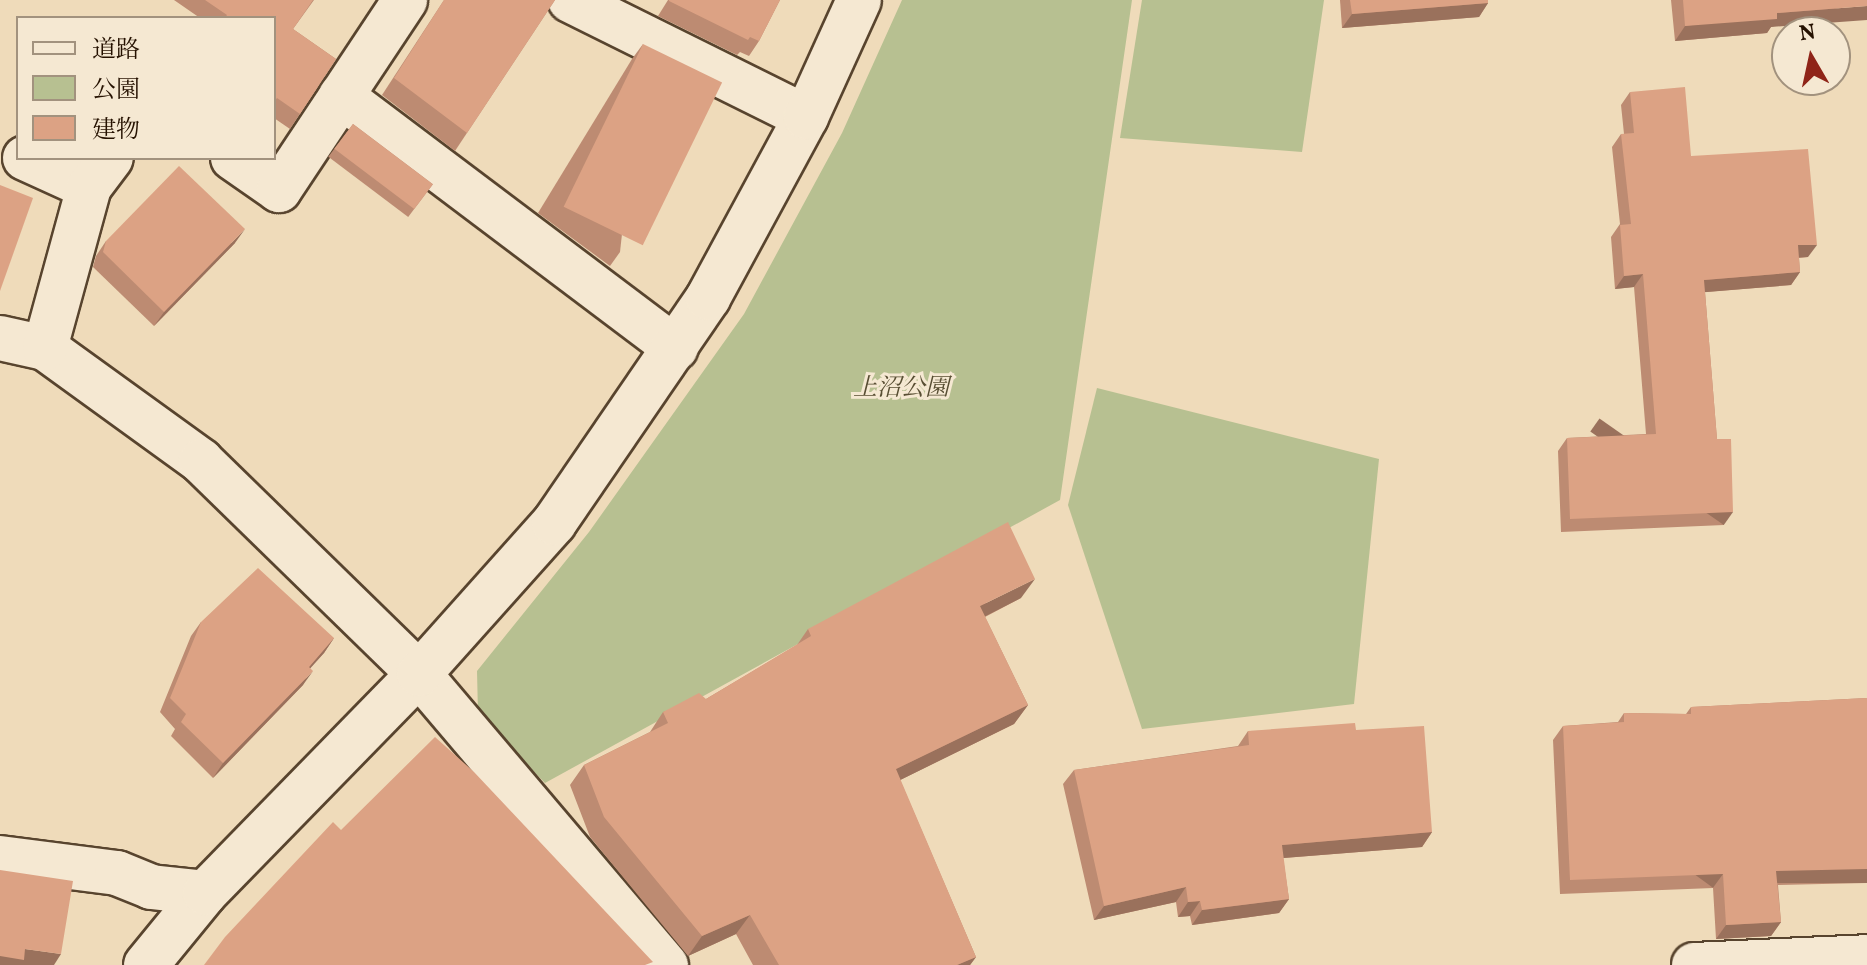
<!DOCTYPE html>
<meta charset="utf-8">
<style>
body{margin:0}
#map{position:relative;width:1867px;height:965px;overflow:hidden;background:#efdbba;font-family:Vollkorn,"Noto Serif JP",serif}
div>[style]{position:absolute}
.green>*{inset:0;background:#b7c091}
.roads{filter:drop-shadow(2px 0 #58442e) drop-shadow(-2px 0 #58442e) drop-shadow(0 2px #58442e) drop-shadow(0 -2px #58442e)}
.minor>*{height:44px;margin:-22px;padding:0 22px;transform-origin:22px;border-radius:22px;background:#f5e8d2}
.tertiary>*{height:44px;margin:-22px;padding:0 22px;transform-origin:22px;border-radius:22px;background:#f5e8d2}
.wall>*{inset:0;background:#bd8b72;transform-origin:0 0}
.shaded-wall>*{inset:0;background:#9a715c;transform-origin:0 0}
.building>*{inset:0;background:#dca284;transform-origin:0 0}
span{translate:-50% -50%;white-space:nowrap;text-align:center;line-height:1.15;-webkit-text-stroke:6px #f5e8d2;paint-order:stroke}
.park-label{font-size:24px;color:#584e33;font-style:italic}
.legend{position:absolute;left:16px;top:16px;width:260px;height:144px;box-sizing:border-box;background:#f5e8d2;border:2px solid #a2927e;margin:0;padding:10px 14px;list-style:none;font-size:24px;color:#251100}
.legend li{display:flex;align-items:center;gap:16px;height:40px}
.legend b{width:40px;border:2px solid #a2927e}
.north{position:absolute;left:1771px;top:16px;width:80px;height:80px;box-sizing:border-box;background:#f5e8d2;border:2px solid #a2927e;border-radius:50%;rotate:351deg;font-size:22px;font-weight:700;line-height:32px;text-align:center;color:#251100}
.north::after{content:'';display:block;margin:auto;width:28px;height:36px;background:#8f2418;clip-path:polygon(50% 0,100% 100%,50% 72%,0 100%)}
</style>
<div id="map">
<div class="green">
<i style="clip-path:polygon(902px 0,1132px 0,1060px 500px,545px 783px,478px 714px,477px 671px,589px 532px,744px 314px,842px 133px)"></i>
<i style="clip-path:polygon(1142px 0,1324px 0,1302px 152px,1120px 138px)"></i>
<i style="clip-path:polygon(1097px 388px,1379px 459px,1354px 704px,1142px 729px,1068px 505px)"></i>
</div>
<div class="roads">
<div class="minor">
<i style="left:570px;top:0;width:263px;rotate:26.4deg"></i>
<i style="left:341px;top:96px;width:419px;rotate:37deg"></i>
<i style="left:25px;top:158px;width:70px;rotate:24.4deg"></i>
<i style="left:233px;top:158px;width:56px;rotate:34.8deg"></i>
<i style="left:279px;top:190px;width:228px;rotate:-56.4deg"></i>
<i style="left:0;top:338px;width:46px;rotate:12.5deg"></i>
<i style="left:45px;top:348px;width:193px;rotate:35.9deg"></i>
<i style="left:201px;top:461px;width:305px;rotate:44.3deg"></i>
<i style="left:419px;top:674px;width:382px;rotate:49.7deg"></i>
<i style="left:45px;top:348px;width:167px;rotate:-74.7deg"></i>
<i style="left:89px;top:187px;width:36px;rotate:-53deg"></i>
<i style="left:0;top:858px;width:118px;rotate:7.3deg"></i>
<i style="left:117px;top:873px;width:37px;rotate:22deg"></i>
<i style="left:151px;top:887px;width:54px;rotate:6.3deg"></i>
<i style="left:1694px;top:965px;width:173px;rotate:-2.6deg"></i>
</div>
<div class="tertiary">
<i style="left:146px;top:965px;width:93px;rotate:-50.7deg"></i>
<i style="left:205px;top:893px;width:306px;rotate:-45.7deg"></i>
<i style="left:419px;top:674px;width:203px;rotate:-48.2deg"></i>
<i style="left:554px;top:523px;width:273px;rotate:-55.6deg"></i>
<i style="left:708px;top:298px;width:206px;rotate:-61.6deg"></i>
<i style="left:806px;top:117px;width:128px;rotate:-65.6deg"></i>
</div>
</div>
<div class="wall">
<i style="clip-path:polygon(174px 0,314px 0,293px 29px,336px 59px,290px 129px,274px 118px,274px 18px,200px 18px)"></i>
<i style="clip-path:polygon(444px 0,555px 0,455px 151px,382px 95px)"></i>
<i style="clip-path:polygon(668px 0,780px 0,759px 41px,749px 56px,740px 52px,737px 55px,658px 16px)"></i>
<i style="clip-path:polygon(1340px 0,1488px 0,1488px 3px,1479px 17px,1342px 28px)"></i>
<i style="clip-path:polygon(1671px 0,1867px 0,1771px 27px,1767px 33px,1675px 41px)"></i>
<i style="clip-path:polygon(643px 44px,620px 252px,610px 266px,538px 213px,632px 59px)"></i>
<i style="clip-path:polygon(1630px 92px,1691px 156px,1808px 257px,1799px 258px,1800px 272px,1791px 285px,1705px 292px,1724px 525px,1561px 532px,1558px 451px,1567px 438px,1646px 434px,1634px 287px,1615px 289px,1611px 237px,1620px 224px,1612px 147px,1621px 134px,1624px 134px,1621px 105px)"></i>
<i style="left:353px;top:124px;width:100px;height:41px;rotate:37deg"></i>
<i style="clip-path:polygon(106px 241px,235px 243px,154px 326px,93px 267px,96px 256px)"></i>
<i style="clip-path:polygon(1021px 598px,985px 617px,1028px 705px,1014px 724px,900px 780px,976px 957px,970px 965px,753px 965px,736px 934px,688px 956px,590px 837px,570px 785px,584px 765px,650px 732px,663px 712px,706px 699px,797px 645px,808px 629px)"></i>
<i style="clip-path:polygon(201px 622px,334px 638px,324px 653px,310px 668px,303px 685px,213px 778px,171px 736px,175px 729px,160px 712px,191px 636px)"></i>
<i style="clip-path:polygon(1867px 698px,1867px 883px,1778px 885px,1781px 922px,1771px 936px,1716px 939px,1713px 888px,1560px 894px,1553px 740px,1563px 726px,1618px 722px,1624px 713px,1686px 714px,1691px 707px)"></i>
<i style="clip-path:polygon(1356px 730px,1432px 832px,1422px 847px,1283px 858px,1289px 899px,1279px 913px,1192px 925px,1190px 916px,1178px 917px,1176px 902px,1094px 920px,1063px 784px,1074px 770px,1238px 746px,1248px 731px)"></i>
</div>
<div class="shaded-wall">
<i style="clip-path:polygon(1488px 3px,1479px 17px,1342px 28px,1352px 14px)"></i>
<i style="clip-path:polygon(1867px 6px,1867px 20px,1771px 27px,1767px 33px,1675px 41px,1685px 26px,1777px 13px)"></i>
<i style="clip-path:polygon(245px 229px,235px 243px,154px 326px,164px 312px)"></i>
<i style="clip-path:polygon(1798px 245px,1817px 245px,1808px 257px,1789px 258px)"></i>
<i style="clip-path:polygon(1800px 272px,1791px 285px,1695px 293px,1704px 280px)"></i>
<i style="clip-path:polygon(1643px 274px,1634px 287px,1615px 289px,1624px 276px)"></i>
<i style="left:1733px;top:512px;width:16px;height:163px;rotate:125deg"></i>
<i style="clip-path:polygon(1035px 579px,1021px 598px,966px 626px,980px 606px)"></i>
<i style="clip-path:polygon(334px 638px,324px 653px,298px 682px,309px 667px)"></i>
<i style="clip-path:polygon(313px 671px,303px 685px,213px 778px,223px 763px)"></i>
<i style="clip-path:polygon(1028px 705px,1014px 724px,882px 789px,896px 769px)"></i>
<i style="clip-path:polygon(1432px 832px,1422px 847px,1271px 859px,1282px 845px)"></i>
<i style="left:1867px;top:869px;width:14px;height:91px;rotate:90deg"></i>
<i style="left:1723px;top:874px;width:17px;height:153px;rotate:126deg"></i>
<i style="clip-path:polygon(1186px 887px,1176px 902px,1094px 920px,1104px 906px)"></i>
<i style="clip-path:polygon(1289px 899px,1279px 913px,1192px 925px,1202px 910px)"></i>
<i style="clip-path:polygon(1200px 901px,1190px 916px,1178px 917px,1188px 902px)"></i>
<i style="clip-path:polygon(750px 915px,736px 934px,688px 956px,702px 936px)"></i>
<i style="clip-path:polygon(1781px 922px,1771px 936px,1716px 939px,1726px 925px)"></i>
<i style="clip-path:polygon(25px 949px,61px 954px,54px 965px,0 965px,0 956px)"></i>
<i style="clip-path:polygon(976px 957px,970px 965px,957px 965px)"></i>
</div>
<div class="building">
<i style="clip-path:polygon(205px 0,313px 0,293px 29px,336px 59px,300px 114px,277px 98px,274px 102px,274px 18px,225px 18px,227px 15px)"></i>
<i style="clip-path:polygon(444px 0,555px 0,467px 133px,394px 78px)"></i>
<i style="clip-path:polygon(669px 0,780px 0,759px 41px,750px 37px,748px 40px,669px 1px)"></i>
<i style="clip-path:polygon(1350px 0,1488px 0,1488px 3px,1352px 14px)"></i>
<i style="clip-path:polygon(1683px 0,1867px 0,1867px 6px,1777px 13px,1777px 19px,1685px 26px)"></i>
<i style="left:643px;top:44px;width:88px;height:181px;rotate:26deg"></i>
<i style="clip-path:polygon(1685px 87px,1691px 156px,1808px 149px,1817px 245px,1798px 245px,1800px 272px,1704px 280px,1717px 439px,1731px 439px,1733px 512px,1570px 519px,1567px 438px,1656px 434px,1643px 274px,1624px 276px,1620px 225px,1631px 224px,1621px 134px,1634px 133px,1630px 92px)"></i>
<i style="left:353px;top:124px;width:100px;height:31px;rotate:37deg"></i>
<i style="clip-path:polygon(179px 166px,245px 229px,164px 312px,103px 252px,106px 241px)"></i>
<i style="clip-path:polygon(0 185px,33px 198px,0 291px)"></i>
<i style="clip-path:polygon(1008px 522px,1035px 579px,980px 606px,1028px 705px,896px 769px,976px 957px,957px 965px,779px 965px,750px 915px,702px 936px,604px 817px,584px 765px,668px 723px,663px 712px,699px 693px,706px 699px,811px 636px,808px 629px)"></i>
<i style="clip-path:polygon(258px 568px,334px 638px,309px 667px,313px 671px,223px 763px,181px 722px,186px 714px,170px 698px,201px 622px)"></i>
<i style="clip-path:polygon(1867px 698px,1867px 869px,1776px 871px,1781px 922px,1726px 925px,1723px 874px,1570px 880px,1563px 726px,1624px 722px,1624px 713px,1691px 714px,1691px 707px)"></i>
<i style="clip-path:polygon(1355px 723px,1356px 730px,1424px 726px,1432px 832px,1282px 845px,1289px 899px,1202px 910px,1200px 901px,1188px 902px,1186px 887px,1104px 906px,1074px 770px,1249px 745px,1248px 731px)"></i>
<i style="clip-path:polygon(435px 737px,474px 772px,653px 962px,645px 965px,204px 965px,225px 937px,333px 822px,341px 830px)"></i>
<i style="clip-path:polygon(0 870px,73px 881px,61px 954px,25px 949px,24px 960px,0 956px)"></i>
</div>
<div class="park-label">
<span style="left:901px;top:390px">上沼公園</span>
</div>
<ul class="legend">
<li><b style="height:10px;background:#f5e8d2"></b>道路</li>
<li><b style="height:22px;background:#b7c091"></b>公園</li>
<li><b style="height:22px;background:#dca284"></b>建物</li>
</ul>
<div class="north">N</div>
</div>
